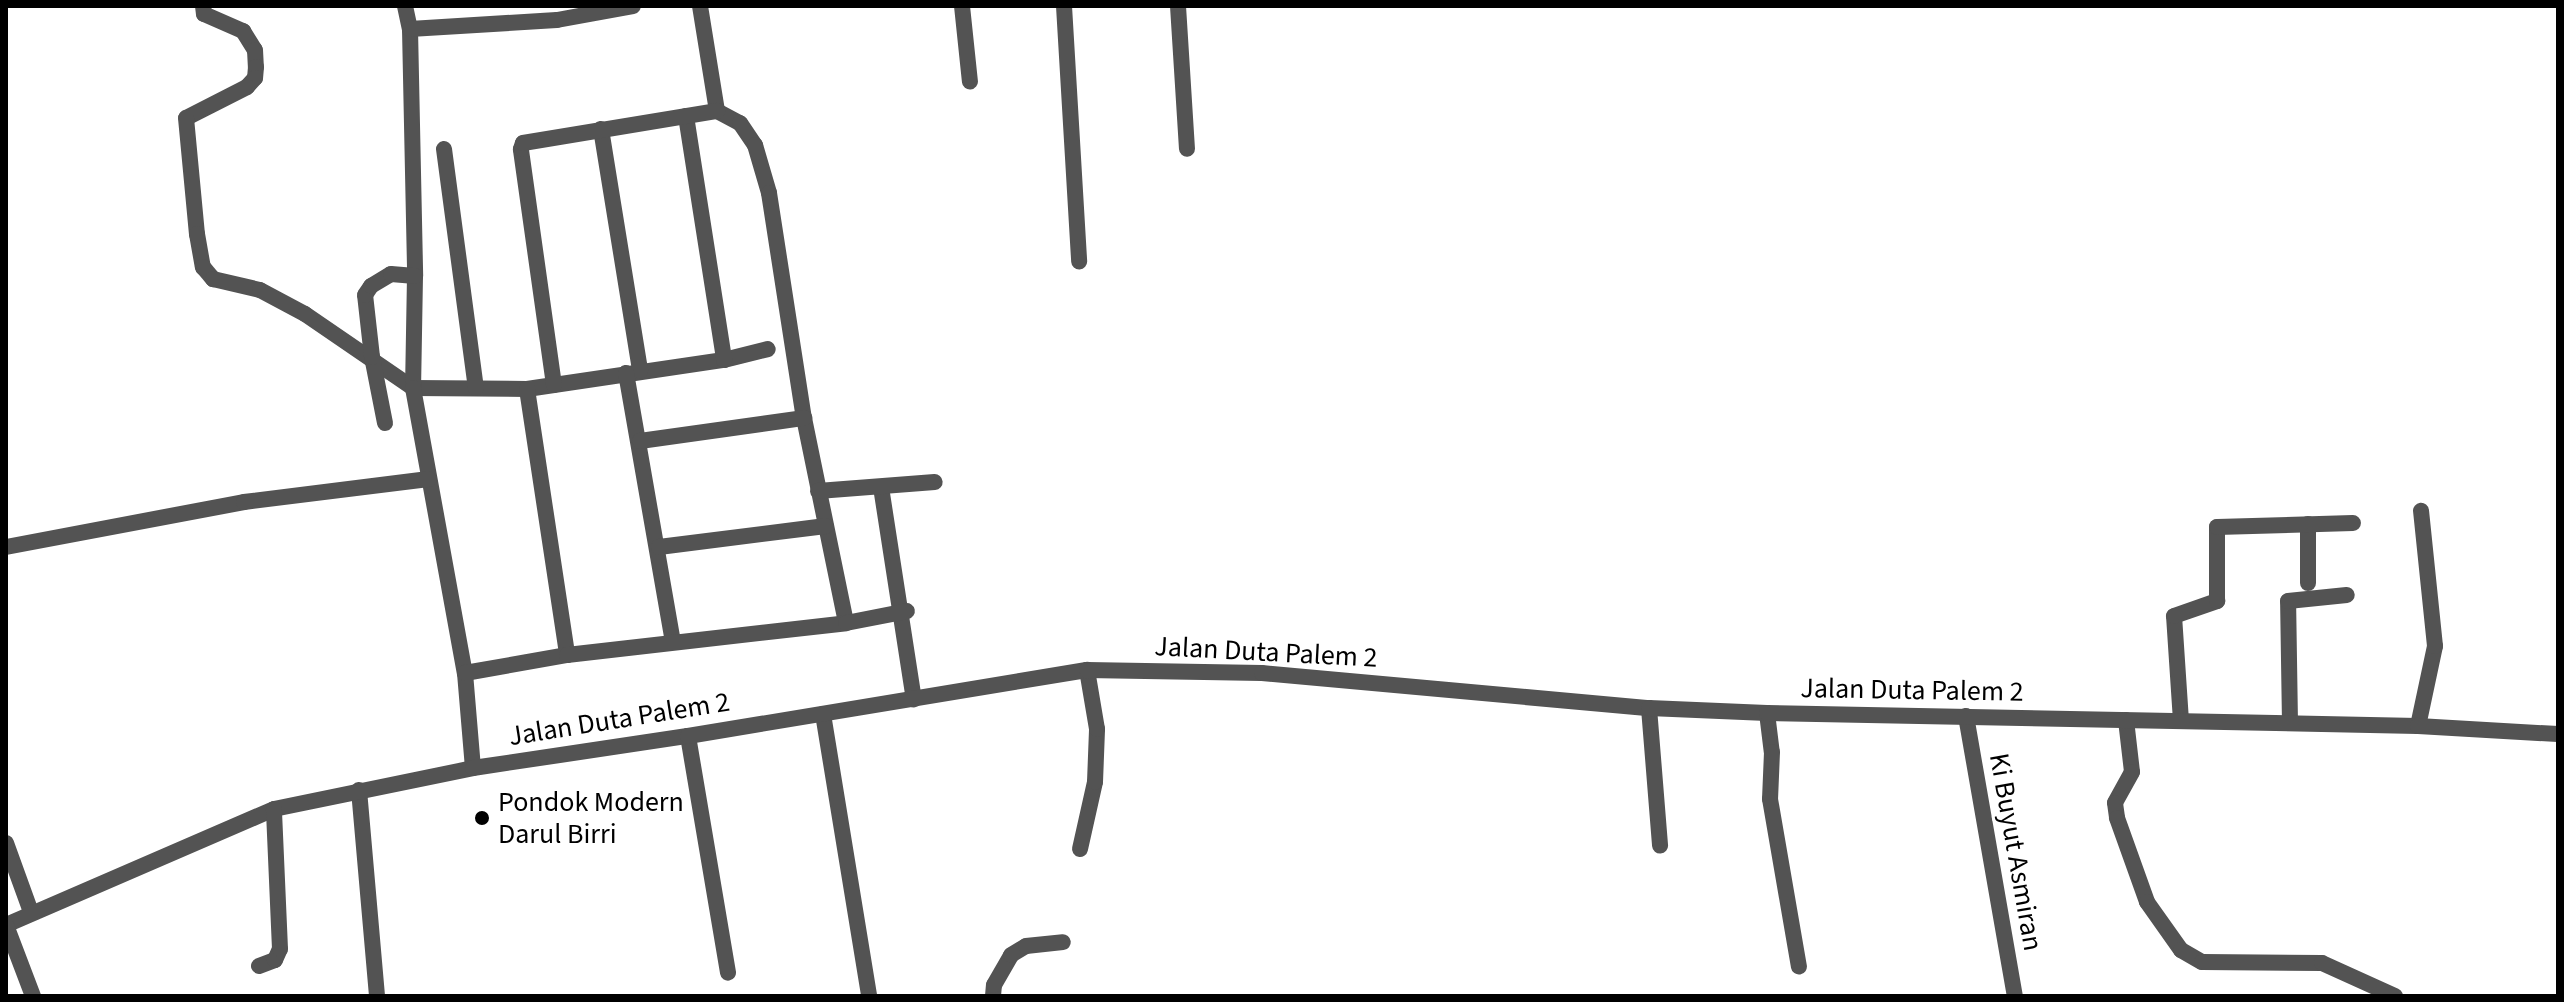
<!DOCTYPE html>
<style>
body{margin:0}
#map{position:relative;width:2564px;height:1002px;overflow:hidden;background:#fff;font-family:"Source Sans 3",sans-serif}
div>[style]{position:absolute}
.minor>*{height:16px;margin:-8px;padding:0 8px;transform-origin:8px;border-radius:8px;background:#535353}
.dots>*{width:22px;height:22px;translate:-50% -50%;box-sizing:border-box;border:4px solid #fff;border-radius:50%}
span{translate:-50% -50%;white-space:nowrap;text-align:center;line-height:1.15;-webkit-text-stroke:6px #fff;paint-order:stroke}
.street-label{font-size:28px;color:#000}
.poi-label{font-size:28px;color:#000}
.left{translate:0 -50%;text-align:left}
.frame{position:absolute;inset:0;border:8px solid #000;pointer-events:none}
</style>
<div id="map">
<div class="minor">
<i style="left:203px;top:6px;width:8px;rotate:83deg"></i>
<i style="left:204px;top:14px;width:43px;rotate:23.6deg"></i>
<i style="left:243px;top:31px;width:22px;rotate:58deg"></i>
<i style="left:255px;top:50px;width:17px;rotate:87deg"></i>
<i style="left:256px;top:67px;width:11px;rotate:95deg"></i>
<i style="left:255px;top:78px;width:12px;rotate:132deg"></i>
<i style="left:247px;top:87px;width:68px;rotate:153.1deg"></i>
<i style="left:186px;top:118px;width:117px;rotate:84.6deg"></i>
<i style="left:197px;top:234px;width:34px;rotate:80deg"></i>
<i style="left:203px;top:267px;width:16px;rotate:50deg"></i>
<i style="left:213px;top:279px;width:48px;rotate:13.2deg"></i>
<i style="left:260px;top:290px;width:51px;rotate:28.1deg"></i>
<i style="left:305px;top:314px;width:131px;rotate:34.4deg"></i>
<i style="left:413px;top:388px;width:114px;rotate:0.5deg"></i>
<i style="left:527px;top:389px;width:199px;rotate:-8.4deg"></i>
<i style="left:724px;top:360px;width:45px;rotate:-14deg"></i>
<i style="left:405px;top:6px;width:24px;rotate:78deg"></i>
<i style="left:410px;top:29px;width:247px;rotate:88.8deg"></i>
<i style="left:415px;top:276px;width:112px;rotate:91deg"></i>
<i style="left:413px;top:388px;width:290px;rotate:79.7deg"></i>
<i style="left:465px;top:673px;width:95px;rotate:85.2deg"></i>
<i style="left:700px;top:6px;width:106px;rotate:80.8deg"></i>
<i style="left:717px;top:111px;width:26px;rotate:28deg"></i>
<i style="left:740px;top:123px;width:27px;rotate:56deg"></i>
<i style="left:755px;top:145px;width:50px;rotate:73.7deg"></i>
<i style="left:769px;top:193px;width:228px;rotate:81.2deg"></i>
<i style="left:804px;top:418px;width:209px;rotate:78.4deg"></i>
<i style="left:962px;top:6px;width:76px;rotate:84deg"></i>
<i style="left:1064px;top:6px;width:256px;rotate:86.6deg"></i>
<i style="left:1178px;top:6px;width:143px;rotate:86.4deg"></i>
<i style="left:410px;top:29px;width:147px;rotate:-3.5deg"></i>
<i style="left:557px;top:20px;width:77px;rotate:-10.4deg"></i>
<i style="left:686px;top:116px;width:247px;rotate:81.1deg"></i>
<i style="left:601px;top:129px;width:245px;rotate:80.8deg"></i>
<i style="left:444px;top:149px;width:241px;rotate:82.4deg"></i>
<i style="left:626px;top:373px;width:273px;rotate:80.1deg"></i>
<i style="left:554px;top:385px;width:238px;rotate:-98deg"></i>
<i style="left:521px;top:149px;width:6px;rotate:-72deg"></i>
<i style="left:523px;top:143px;width:197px;rotate:-9.4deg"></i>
<i style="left:527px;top:389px;width:269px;rotate:81.4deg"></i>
<i style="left:385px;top:423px;width:67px;rotate:-101.1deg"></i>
<i style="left:372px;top:357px;width:62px;rotate:-96.4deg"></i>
<i style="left:365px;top:295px;width:11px;rotate:-56deg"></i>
<i style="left:371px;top:286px;width:23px;rotate:-31deg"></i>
<i style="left:391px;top:274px;width:24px;rotate:5deg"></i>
<i style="left:640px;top:441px;width:166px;rotate:-8deg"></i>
<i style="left:881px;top:487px;width:215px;rotate:81.2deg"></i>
<i style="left:818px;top:491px;width:117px;rotate:-4.4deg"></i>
<i style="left:6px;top:547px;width:242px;rotate:-10.7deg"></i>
<i style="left:244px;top:502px;width:186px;rotate:-7.1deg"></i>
<i style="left:659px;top:547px;width:168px;rotate:-7.2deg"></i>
<i style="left:2308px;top:583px;width:59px;rotate:-90deg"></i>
<i style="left:465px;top:673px;width:104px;rotate:-10deg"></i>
<i style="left:567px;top:655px;width:281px;rotate:-6.5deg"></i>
<i style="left:846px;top:623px;width:62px;rotate:-11.1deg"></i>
<i style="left:1649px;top:708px;width:138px;rotate:85.4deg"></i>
<i style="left:1767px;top:713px;width:39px;rotate:83deg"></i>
<i style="left:1772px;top:752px;width:47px;rotate:92.4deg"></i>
<i style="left:1770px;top:799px;width:170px;rotate:80.2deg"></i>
<i style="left:823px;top:714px;width:286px;rotate:80.7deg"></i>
<i style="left:1966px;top:716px;width:284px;rotate:80.1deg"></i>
<i style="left:2126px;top:720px;width:52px;rotate:83.4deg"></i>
<i style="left:2132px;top:772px;width:35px;rotate:119deg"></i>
<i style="left:2115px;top:803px;width:15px;rotate:82deg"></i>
<i style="left:2117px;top:818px;width:89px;rotate:70.3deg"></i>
<i style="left:2147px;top:902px;width:59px;rotate:54.7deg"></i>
<i style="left:2181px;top:950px;width:24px;rotate:30deg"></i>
<i style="left:2202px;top:962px;width:120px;rotate:0.5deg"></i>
<i style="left:2322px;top:963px;width:80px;rotate:24.3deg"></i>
<i style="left:2181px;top:721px;width:105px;rotate:-93.8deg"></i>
<i style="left:2174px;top:616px;width:46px;rotate:-19.2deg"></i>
<i style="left:2217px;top:601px;width:74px;rotate:-90deg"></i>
<i style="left:2217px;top:527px;width:136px;rotate:-1.7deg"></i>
<i style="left:2290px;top:723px;width:122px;rotate:-90.9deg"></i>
<i style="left:2288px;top:601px;width:59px;rotate:-5.8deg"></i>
<i style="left:2418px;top:726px;width:82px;rotate:-78deg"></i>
<i style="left:2435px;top:646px;width:136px;rotate:-95.9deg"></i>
<i style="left:688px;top:736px;width:240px;rotate:80.4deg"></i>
<i style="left:359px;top:790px;width:207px;rotate:85deg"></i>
<i style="left:6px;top:843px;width:73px;rotate:70.1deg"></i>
<i style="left:1080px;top:849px;width:69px;rotate:-77.4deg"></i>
<i style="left:1095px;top:782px;width:53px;rotate:-87.8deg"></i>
<i style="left:1097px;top:729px;width:60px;rotate:-99.6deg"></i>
<i style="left:6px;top:925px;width:292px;rotate:-23.4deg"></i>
<i style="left:274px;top:809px;width:203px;rotate:-11.6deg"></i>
<i style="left:473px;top:768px;width:217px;rotate:-8.5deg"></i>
<i style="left:688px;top:736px;width:404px;rotate:-9.4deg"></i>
<i style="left:1087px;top:670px;width:175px;rotate:1deg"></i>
<i style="left:1262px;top:673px;width:389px;rotate:5.2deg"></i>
<i style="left:1649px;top:708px;width:118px;rotate:2.4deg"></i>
<i style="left:1767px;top:713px;width:651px;rotate:1.14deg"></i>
<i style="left:2418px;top:726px;width:140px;rotate:3.3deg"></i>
<i style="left:6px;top:925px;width:76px;rotate:69.2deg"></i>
<i style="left:259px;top:966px;width:17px;rotate:-21deg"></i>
<i style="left:275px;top:960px;width:12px;rotate:-66deg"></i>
<i style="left:280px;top:949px;width:140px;rotate:-92.5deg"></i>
<i style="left:993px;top:996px;width:11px;rotate:-85deg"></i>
<i style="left:994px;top:985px;width:34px;rotate:-60deg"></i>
<i style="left:1011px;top:955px;width:17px;rotate:-31deg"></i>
<i style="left:1026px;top:946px;width:37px;rotate:-6deg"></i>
</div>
<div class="dots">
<i style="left:482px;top:818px;background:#000"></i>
</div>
<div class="street-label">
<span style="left:1266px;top:652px;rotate:3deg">Jalan Duta Palem 2</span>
<span style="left:1912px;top:690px;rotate:1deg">Jalan Duta Palem 2</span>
<span style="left:619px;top:719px;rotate:-9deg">Jalan Duta Palem 2</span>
<span style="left:2016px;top:852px;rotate:80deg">Ki Buyut Asmiran</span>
</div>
<div class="poi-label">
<span class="left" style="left:498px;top:818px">Pondok Modern<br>Darul Birri</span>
</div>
<div class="frame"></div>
</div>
